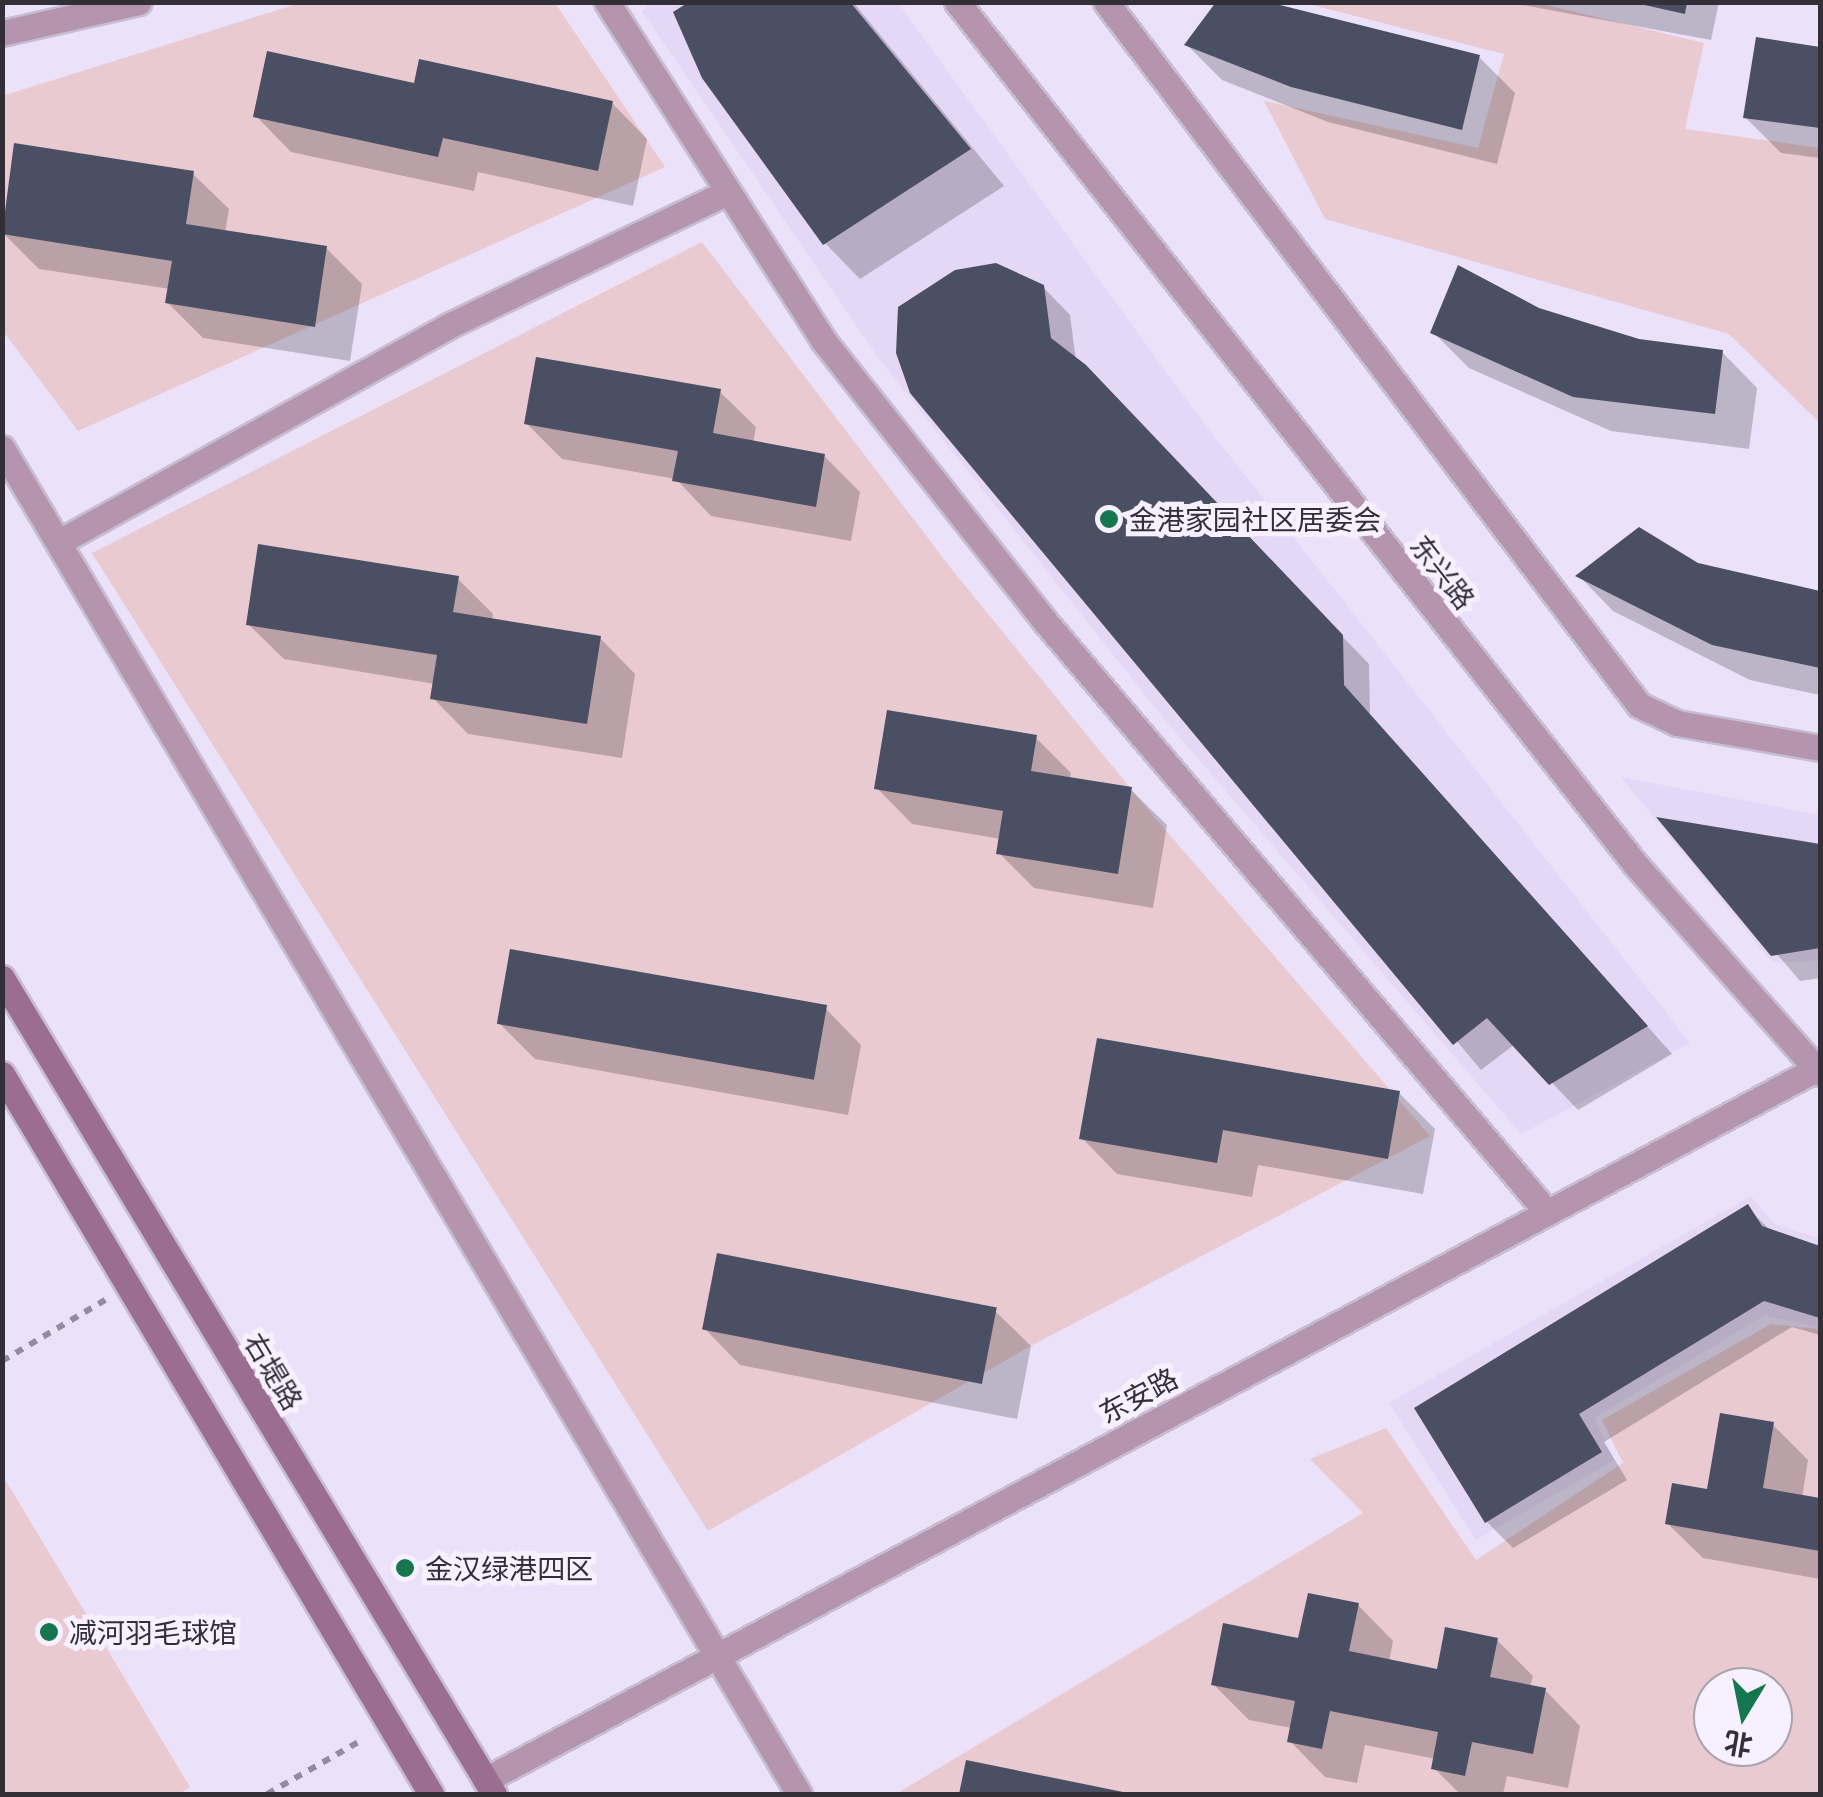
<!DOCTYPE html>
<meta charset="utf-8">
<style>
body{margin:0}
#map{position:relative;width:1823px;height:1797px;overflow:hidden;background:#ebe1f9;font-family:Manrope,"Noto Sans SC",sans-serif}
div>[style]{position:absolute}
.built>*{inset:0;background:#e5d7f6}
.green>*{inset:0;background:#e9cad1}
.shadow>*{inset:0;background:#0003}
.building>*{inset:0;background:#4b4f63;transform-origin:0 0}
.path>*{height:6px;margin-top:-3px;transform-origin:0;background:repeating-linear-gradient(90deg,#938c9d 0 8px,transparent 0 16px)}
.roads{filter:drop-shadow(2px 0 #c6bdd2) drop-shadow(-2px 0 #c6bdd2) drop-shadow(0 2px #c6bdd2) drop-shadow(0 -2px #c6bdd2)}
.minor>*{height:25px;margin:-12.5px;padding:0 12.5px;transform-origin:12.5px;border-radius:12.5px;background:#b595ad}
.tertiary>*{height:25px;margin:-12.5px;padding:0 12.5px;transform-origin:12.5px;border-radius:12.5px;background:#b595ad}
.secondary>*{height:25px;margin:-12.5px;padding:0 12.5px;transform-origin:12.5px;border-radius:12.5px;background:#9b6e91}
.dots>*{width:28px;height:28px;translate:-50% -50%;box-sizing:border-box;border:5px solid #f7f0ff;border-radius:50%}
span{translate:-50% -50%;white-space:nowrap;text-align:center;line-height:1.15;-webkit-text-stroke:10px #f7f0ff;paint-order:stroke}
.poi-label{font-size:28px;color:#332f38}
.left{translate:0 -50%;text-align:left}
.street-label{font-size:28px;color:#332f38}
.frame{position:absolute;inset:0;border:5px solid #332f38;pointer-events:none}
.north{position:absolute;left:1693px;top:1667px;width:100px;height:100px;box-sizing:border-box;background:#f7f0ff;border:2px solid #a9a3af;border-radius:50%;rotate:190deg;font-size:28px;font-weight:700;line-height:40px;text-align:center;color:#332f38}
.north::after{content:'';display:block;margin:auto;width:35px;height:45px;background:#16774e;clip-path:polygon(50% 0,100% 100%,50% 72%,0 100%)}
</style>
<div id="map">
<div class="built">
<i style="clip-path:polygon(650px 2px,898px 3px,1193px 409px,1690px 1043px,1521px 1134px,1164px 719px,877px 356px,642px 11px)"></i>
<i style="clip-path:polygon(1621px 777px,1820px 815px,1820px 961px,1772px 962px)"></i>
<i style="clip-path:polygon(1751px 1196px,1774px 1224px,1820px 1239px,1820px 1328px,1765px 1315px,1594px 1418px,1614px 1460px,1476px 1540px,1389px 1403px)"></i>
</div>
<div class="green">
<i style="clip-path:polygon(300px 3px,555px 3px,665px 167px,78px 431px,3px 331px,2px 96px)"></i>
<i style="clip-path:polygon(1304px 3px,1538px 3px,1704px 43px,1685px 129px,1820px 148px,1820px 423px,1729px 334px,1325px 219px,1264px 101px,1478px 148px,1504px 54px)"></i>
<i style="clip-path:polygon(702px 242px,953px 571px,1149px 811px,1430px 1136px,1027px 1348px,708px 1531px,92px 553px)"></i>
<i style="clip-path:polygon(evenodd,1771px 1324px,1820px 1329px,1820px 1794px,896px 1794px,1363px 1513px,1310px 1459px,1386px 1428px,1476px 1560px,1623px 1463px,1602px 1420px,1771px 1324px,1713px 1687px,1773px 1687px,1773px 1747px,1713px 1747px,1713px 1687px)"></i>
<i style="clip-path:polygon(3px 1476px,190px 1787px,179px 1794px,3px 1794px)"></i>
</div>
<div class="shadow">
<i style="clip-path:polygon(694px 2px,853px 2px,1004px 186px,860px 279px,825px 243px)"></i>
<i style="clip-path:polygon(1506px 2px,1719px 2px,1711px 40px)"></i>
<i style="clip-path:polygon(1758px 39px,1820px 50px,1820px 158px,1781px 153px,1745px 117px)"></i>
<i style="clip-path:polygon(1187px 45px,1479px 57px,1515px 93px,1497px 164px,1328px 122px,1222px 80px)"></i>
<i style="clip-path:polygon(416px 86px,612px 103px,647px 139px,633px 206px,478px 172px,474px 191px,291px 152px,256px 116px)"></i>
<i style="clip-path:polygon(193px 174px,229px 209px,225px 233px,326px 248px,362px 284px,350px 361px,203px 338px,168px 303px,170px 289px,39px 269px,3px 233px)"></i>
<i style="clip-path:polygon(1043px 287px,1070px 315px,1076px 361px,1369px 664px,1370px 714px,1672px 1054px,1578px 1110px,1515px 1044px,1481px 1070px,913px 392px)"></i>
<i style="clip-path:polygon(1433px 332px,1638px 341px,1722px 352px,1757px 388px,1749px 449px,1611px 431px,1469px 368px)"></i>
<i style="clip-path:polygon(720px 392px,756px 427px,753px 443px,824px 456px,860px 492px,851px 541px,711px 516px,676px 479px,562px 459px,527px 424px)"></i>
<i style="clip-path:polygon(1697px 565px,1820px 594px,1820px 695px,1750px 680px,1613px 611px,1579px 576px)"></i>
<i style="clip-path:polygon(458px 579px,493px 614px,492px 621px,600px 638px,635px 674px,622px 758px,468px 734px,433px 698px,435px 684px,284px 659px,248px 624px)"></i>
<i style="clip-path:polygon(1035px 737px,1071px 773px,1070px 780px,1131px 790px,1167px 825px,1153px 908px,1034px 888px,999px 853px,1001px 839px,912px 824px,877px 788px)"></i>
<i style="clip-path:polygon(1663px 821px,1820px 847px,1820px 978px,1800px 981px)"></i>
<i style="clip-path:polygon(826px 1009px,861px 1045px,848px 1115px,535px 1059px,499px 1023px)"></i>
<i style="clip-path:polygon(1399px 1093px,1435px 1129px,1423px 1194px,1258px 1165px,1252px 1197px,1117px 1174px,1082px 1138px)"></i>
<i style="clip-path:polygon(1748px 1208px,1774px 1234px,1820px 1248px,1820px 1335px,1792px 1327px,1604px 1442px,1627px 1480px,1513px 1548px,1487px 1522px)"></i>
<i style="clip-path:polygon(995px 1311px,1031px 1346px,1017px 1419px,740px 1365px,705px 1329px)"></i>
<i style="clip-path:polygon(1773px 1425px,1808px 1460px,1802px 1498px,1820px 1501px,1820px 1579px,1703px 1558px,1667px 1523px,1709px 1492px)"></i>
<i style="clip-path:polygon(1358px 1605px,1393px 1641px,1389px 1662px,1439px 1672px,1497px 1640px,1533px 1676px,1530px 1687px,1545px 1690px,1580px 1726px,1568px 1788px,1507px 1776px,1503px 1794px,1460px 1794px,1434px 1768px,1436px 1759px,1365px 1745px,1357px 1783px,1325px 1777px,1290px 1741px,1292px 1728px,1249px 1720px,1213px 1684px)"></i>
<i style="clip-path:polygon(968px 1763px,1124px 1794px,962px 1794px)"></i>
</div>
<div class="building">
<i style="clip-path:polygon(689px 2px,850px 2px,971px 149px,823px 245px,702px 78px,673px 12px)"></i>
<i style="clip-path:polygon(1216px 2px,1268px 2px,1480px 55px,1462px 130px,1291px 87px,1184px 45px)"></i>
<i style="clip-path:polygon(1631px 2px,1687px 2px,1685px 14px)"></i>
<i style="clip-path:polygon(1756px 37px,1820px 47px,1820px 128px,1743px 118px)"></i>
<i style="clip-path:polygon(267px 51px,414px 83px,419px 59px,613px 101px,598px 171px,443px 138px,438px 157px,253px 117px)"></i>
<i style="clip-path:polygon(14px 143px,194px 171px,186px 224px,327px 246px,315px 327px,165px 303px,172px 261px,2px 234px)"></i>
<i style="clip-path:polygon(996px 263px,1044px 285px,1051px 338px,1086px 365px,1343px 635px,1344px 685px,1648px 1026px,1549px 1085px,1487px 1018px,1453px 1045px,910px 393px,896px 353px,898px 307px,955px 270px)"></i>
<i style="clip-path:polygon(1458px 265px,1539px 308px,1639px 339px,1723px 350px,1715px 414px,1573px 397px,1430px 333px)"></i>
<i style="clip-path:polygon(536px 357px,721px 389px,713px 433px,825px 454px,816px 507px,672px 481px,678px 451px,524px 424px)"></i>
<i style="clip-path:polygon(1639px 527px,1698px 563px,1820px 591px,1820px 668px,1712px 645px,1575px 576px)"></i>
<i style="clip-path:polygon(258px 544px,459px 576px,453px 612px,601px 636px,587px 724px,430px 699px,437px 655px,246px 625px)"></i>
<i style="clip-path:polygon(887px 710px,1037px 735px,1031px 771px,1132px 787px,1118px 874px,996px 854px,1003px 811px,874px 789px)"></i>
<i style="clip-path:polygon(1656px 817px,1820px 844px,1820px 948px,1771px 956px)"></i>
<i style="left:510px;top:949px;width:322px;height:76px;rotate:10deg"></i>
<i style="clip-path:polygon(1097px 1038px,1400px 1091px,1388px 1159px,1223px 1130px,1217px 1163px,1079px 1139px)"></i>
<i style="clip-path:polygon(1748px 1204px,1762px 1226px,1820px 1246px,1820px 1318px,1764px 1301px,1579px 1414px,1602px 1452px,1485px 1523px,1414px 1408px)"></i>
<i style="left:717px;top:1253px;width:285px;height:78px;rotate:11deg"></i>
<i style="clip-path:polygon(1720px 1413px,1774px 1422px,1763px 1488px,1820px 1498px,1820px 1551px,1665px 1524px,1672px 1483px,1707px 1489px)"></i>
<i style="clip-path:polygon(1308px 1593px,1359px 1603px,1349px 1651px,1437px 1669px,1445px 1627px,1498px 1638px,1490px 1677px,1546px 1688px,1533px 1754px,1472px 1742px,1465px 1776px,1431px 1769px,1438px 1732px,1330px 1711px,1322px 1749px,1287px 1742px,1295px 1701px,1211px 1685px,1223px 1623px,1298px 1638px)"></i>
<i style="clip-path:polygon(966px 1760px,1128px 1793px,1128px 1794px,959px 1794px)"></i>
</div>
<div class="path">
<i style="left:2px;top:1361px;width:120px;rotate:-30.6deg"></i>
<i style="left:267px;top:1794px;width:109px;rotate:-29.6deg"></i>
</div>
<div class="roads">
<div class="minor">
<i style="left:607px;top:2px;width:401px;rotate:57.4deg"></i>
<i style="left:823px;top:340px;width:355px;rotate:51.7deg"></i>
<i style="left:1043px;top:619px;width:778px;rotate:49.64deg"></i>
<i style="left:1106px;top:2px;width:882px;rotate:52.83deg"></i>
<i style="left:1639px;top:705px;width:42px;rotate:25.3deg"></i>
<i style="left:1677px;top:723px;width:145px;rotate:9.9deg"></i>
<i style="left:2px;top:33px;width:140px;rotate:-12.8deg"></i>
<i style="left:2px;top:448px;width:1564px;rotate:59.37deg"></i>
<i style="left:59px;top:542px;width:445px;rotate:-29deg"></i>
<i style="left:448px;top:326px;width:308px;rotate:-25.6deg"></i>
</div>
<div class="tertiary">
<i style="left:957px;top:2px;width:1097px;rotate:51.81deg"></i>
<i style="left:1635px;top:864px;width:279px;rotate:48.5deg"></i>
<i style="left:485px;top:1780px;width:1513px;rotate:-28.11deg"></i>
</div>
<div class="secondary">
<i style="left:2px;top:978px;width:953px;rotate:58.91deg"></i>
<i style="left:2px;top:1074px;width:838px;rotate:59.21deg"></i>
</div>
</div>
<div class="dots">
<i style="left:1109px;top:519px;background:#16774e"></i>
<i style="left:405px;top:1568px;background:#16774e"></i>
<i style="left:49px;top:1632px;background:#16774e"></i>
</div>
<div class="poi-label">
<span class="left" style="left:1129px;top:519px">金港家园社区居委会</span>
<span class="left" style="left:425px;top:1568px">金汉绿港四区</span>
<span class="left" style="left:69px;top:1632px">减河羽毛球馆</span>
</div>
<div class="street-label">
<span style="left:1443px;top:572px;rotate:52deg">东兴路</span>
<span style="left:274px;top:1371px;rotate:59deg">右堤路</span>
<span style="left:1138px;top:1395px;rotate:-28deg">东安路</span>
</div>
<div class="frame"></div>
<div class="north">北</div>
</div>
